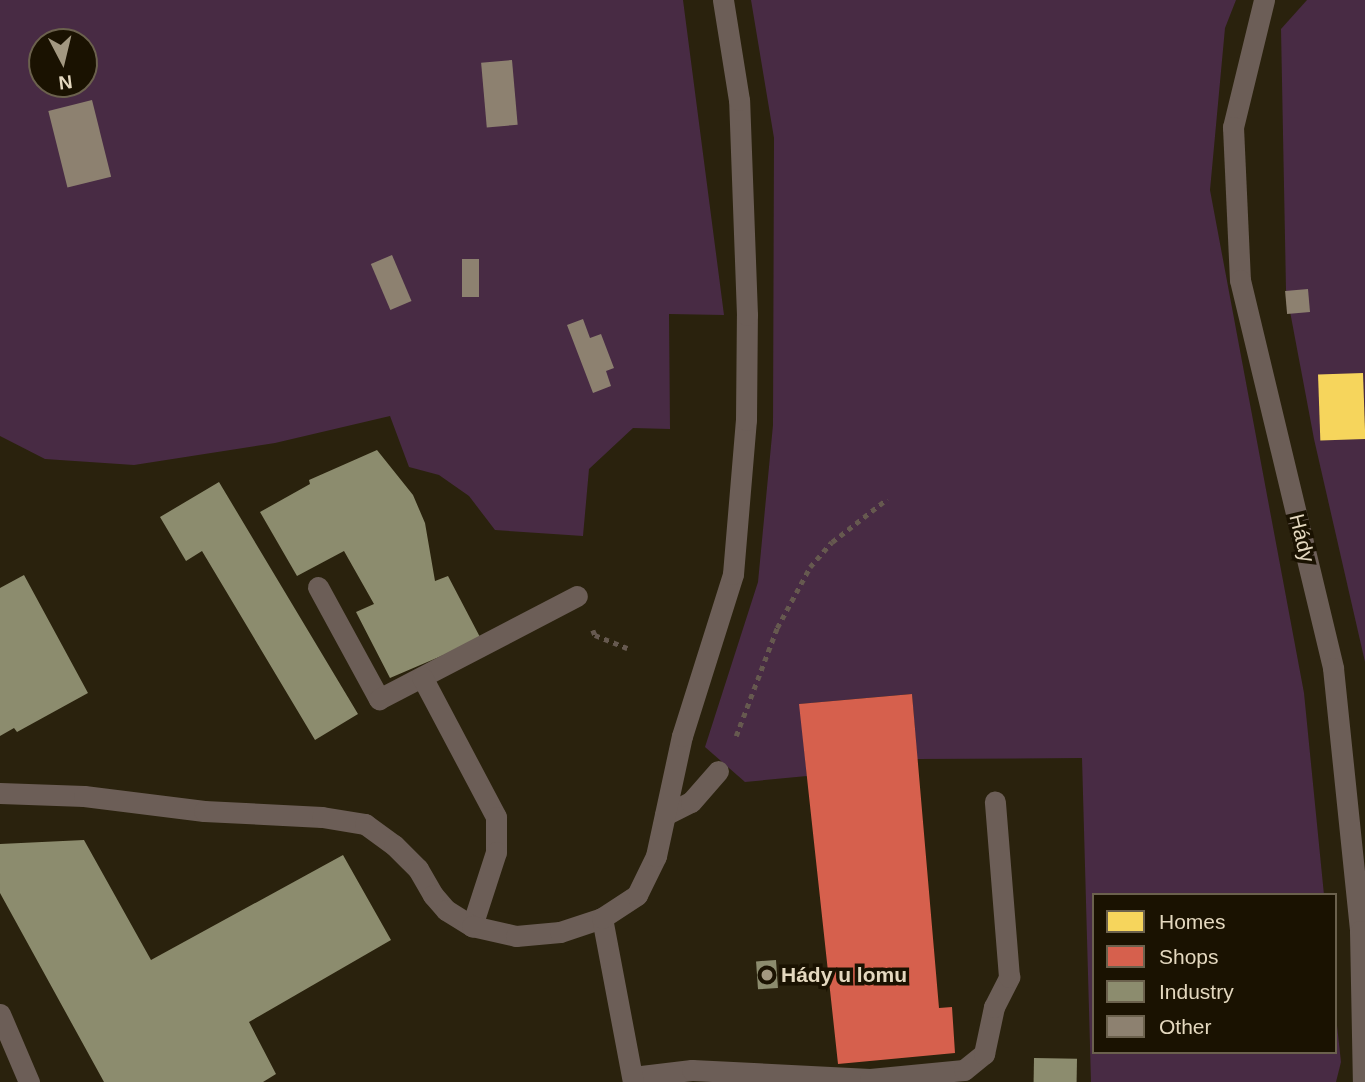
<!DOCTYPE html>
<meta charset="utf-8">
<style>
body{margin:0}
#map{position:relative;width:1365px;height:1082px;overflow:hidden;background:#2a220d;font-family:Arial,sans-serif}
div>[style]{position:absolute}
.green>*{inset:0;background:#482b44}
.homes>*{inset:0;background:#f6d55c;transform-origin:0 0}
.shops>*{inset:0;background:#d6604d}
.industry>*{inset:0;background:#8c8c6e;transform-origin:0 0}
.building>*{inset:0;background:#8d8170;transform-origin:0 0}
.path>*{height:4.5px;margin-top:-2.25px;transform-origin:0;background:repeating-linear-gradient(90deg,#66594f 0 5px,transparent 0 10px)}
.service>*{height:21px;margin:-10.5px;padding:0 10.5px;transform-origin:10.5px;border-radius:10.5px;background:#6c5e57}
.dots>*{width:19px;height:19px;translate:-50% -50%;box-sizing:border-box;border:4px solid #1a1201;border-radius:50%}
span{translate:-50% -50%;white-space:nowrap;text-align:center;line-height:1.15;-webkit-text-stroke:7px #1a1201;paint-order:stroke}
.street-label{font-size:21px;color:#e4d8bf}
.poi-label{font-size:21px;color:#e4d8bf;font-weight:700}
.left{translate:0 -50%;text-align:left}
.legend{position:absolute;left:1092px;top:893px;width:245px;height:161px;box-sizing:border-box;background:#1a1201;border:2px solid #6b614d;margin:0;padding:9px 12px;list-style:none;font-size:21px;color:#e4d8bf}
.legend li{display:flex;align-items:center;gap:14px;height:35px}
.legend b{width:35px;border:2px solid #6b614d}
.north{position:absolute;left:28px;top:28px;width:70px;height:70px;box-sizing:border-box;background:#1a1201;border:2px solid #6b614d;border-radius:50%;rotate:173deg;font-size:19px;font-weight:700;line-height:28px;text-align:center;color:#e4d8bf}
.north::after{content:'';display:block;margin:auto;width:24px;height:32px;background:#a39881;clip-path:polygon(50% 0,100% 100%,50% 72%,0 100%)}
</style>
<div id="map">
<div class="green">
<i style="clip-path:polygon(evenodd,0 0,683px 0,724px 315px,669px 314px,670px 429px,633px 428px,589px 469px,583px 536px,495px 530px,469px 496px,439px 475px,409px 467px,390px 416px,275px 443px,134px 465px,45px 459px,0 436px,0 0,42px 42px,84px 42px,84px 84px,42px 84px,42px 42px)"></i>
<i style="clip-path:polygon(751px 0,1236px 0,1225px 28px,1210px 190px,1304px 693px,1324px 895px,1094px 895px,1094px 1052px,1335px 1052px,1335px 1007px,1341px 1062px,1336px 1082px,1091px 1082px,1082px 758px,917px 759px,912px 694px,800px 704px,807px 776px,745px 782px,705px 747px,758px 582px,773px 425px,774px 138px)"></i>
<i style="clip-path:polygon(1307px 0,1365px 0,1365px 662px,1314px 439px,1286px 290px,1281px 29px)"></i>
</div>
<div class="homes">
<i style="left:1363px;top:373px;width:66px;height:45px;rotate:88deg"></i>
</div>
<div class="shops">
<i style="clip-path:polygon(912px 694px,939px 1008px,952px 1007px,955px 1053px,838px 1064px,799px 704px)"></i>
</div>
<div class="industry">
<i style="clip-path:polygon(377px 450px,413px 495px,425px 523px,435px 581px,448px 576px,481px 639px,390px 678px,356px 612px,374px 604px,344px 551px,297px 576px,260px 512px,310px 484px,309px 480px)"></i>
<i style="clip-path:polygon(219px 482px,358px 714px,315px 740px,202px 551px,186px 561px,160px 517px)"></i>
<i style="clip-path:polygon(24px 575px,88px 693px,17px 732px,14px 728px,0 736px,0 588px)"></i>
<i style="clip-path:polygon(84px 840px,151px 960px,343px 855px,391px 940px,249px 1022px,276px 1074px,263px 1082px,104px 1082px,0 893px,0 844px)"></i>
<i style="left:776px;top:960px;width:28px;height:20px;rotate:86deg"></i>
<i style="left:1034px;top:1058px;width:43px;height:24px;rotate:1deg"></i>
</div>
<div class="building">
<i style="left:512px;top:60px;width:65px;height:31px;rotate:85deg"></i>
<i style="left:92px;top:100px;width:79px;height:45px;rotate:76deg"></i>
<i style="left:392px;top:255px;width:50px;height:23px;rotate:67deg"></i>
<i style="left:462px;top:259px;width:17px;height:38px"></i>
<i style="left:1308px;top:289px;width:23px;height:23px;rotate:85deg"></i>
<i style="clip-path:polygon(583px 319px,590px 338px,601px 334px,614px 368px,606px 371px,611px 386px,593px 393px,567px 325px)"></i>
</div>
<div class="path">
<i style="left:593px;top:630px;width:5px;rotate:68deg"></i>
<i style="left:595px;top:635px;width:35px;rotate:22deg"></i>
<i style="left:736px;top:736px;width:116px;rotate:-69.2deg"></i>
<i style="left:777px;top:628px;width:69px;rotate:-61.6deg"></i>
<i style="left:810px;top:567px;width:33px;rotate:-49deg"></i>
<i style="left:832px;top:542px;width:70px;rotate:-38deg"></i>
</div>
<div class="service">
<i style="left:1264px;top:0;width:131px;rotate:103.7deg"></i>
<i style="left:1233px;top:127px;width:153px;rotate:87.4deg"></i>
<i style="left:1240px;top:280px;width:399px;rotate:76.5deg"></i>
<i style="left:1333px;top:668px;width:264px;rotate:84.1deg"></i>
<i style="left:1360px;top:931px;width:151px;rotate:88.9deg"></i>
<i style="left:318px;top:587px;width:128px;rotate:61.4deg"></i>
<i style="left:379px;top:699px;width:223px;rotate:-27.5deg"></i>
<i style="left:422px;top:677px;width:158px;rotate:62.1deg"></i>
<i style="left:496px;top:817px;width:35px;rotate:90deg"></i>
<i style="left:496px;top:852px;width:78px;rotate:108deg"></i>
<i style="left:0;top:793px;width:84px;rotate:2deg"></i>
<i style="left:84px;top:796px;width:121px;rotate:7.1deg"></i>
<i style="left:204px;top:811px;width:118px;rotate:2.9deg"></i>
<i style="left:322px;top:817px;width:44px;rotate:9.2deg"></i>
<i style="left:365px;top:824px;width:36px;rotate:36deg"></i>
<i style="left:394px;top:845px;width:34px;rotate:45deg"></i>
<i style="left:418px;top:869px;width:30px;rotate:60deg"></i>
<i style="left:433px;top:895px;width:20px;rotate:49deg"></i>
<i style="left:446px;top:910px;width:31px;rotate:32deg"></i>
<i style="left:472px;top:926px;width:45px;rotate:12.8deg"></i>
<i style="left:516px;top:936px;width:44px;rotate:-5.2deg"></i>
<i style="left:560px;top:932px;width:44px;rotate:-18.4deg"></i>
<i style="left:665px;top:815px;width:29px;rotate:-27deg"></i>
<i style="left:691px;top:802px;width:41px;rotate:-48.9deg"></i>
<i style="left:0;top:1014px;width:74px;rotate:66.9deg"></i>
<i style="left:633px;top:1077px;width:59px;rotate:-6.8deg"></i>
<i style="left:692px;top:1070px;width:178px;rotate:2.9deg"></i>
<i style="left:870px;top:1079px;width:94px;rotate:-5.5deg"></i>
<i style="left:964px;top:1070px;width:26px;rotate:-39deg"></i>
<i style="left:984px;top:1054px;width:48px;rotate:-78deg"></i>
<i style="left:994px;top:1007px;width:34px;rotate:-63deg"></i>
<i style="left:1009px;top:977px;width:176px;rotate:-94.6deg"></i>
<i style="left:633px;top:1082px;width:167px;rotate:-100.7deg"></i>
<i style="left:602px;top:918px;width:42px;rotate:-33.3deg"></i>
<i style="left:637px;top:895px;width:43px;rotate:-64deg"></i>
<i style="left:656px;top:856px;width:123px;rotate:-77.8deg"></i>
<i style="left:682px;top:736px;width:170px;rotate:-72.5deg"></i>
<i style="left:733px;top:574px;width:155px;rotate:-85.2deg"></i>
<i style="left:746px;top:420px;width:105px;rotate:-89.5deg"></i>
<i style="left:747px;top:315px;width:215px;rotate:-92.1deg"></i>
<i style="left:739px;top:100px;width:101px;rotate:-99.1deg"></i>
</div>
<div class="dots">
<i style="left:767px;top:975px;background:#a39881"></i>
</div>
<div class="street-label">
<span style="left:1302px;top:538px;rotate:76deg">Hády</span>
</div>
<div class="poi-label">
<span class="left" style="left:781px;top:975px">Hády u lomu</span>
</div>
<ul class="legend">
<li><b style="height:19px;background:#f6d55c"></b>Homes</li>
<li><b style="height:19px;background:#d6604d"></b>Shops</li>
<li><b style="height:19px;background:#8c8c6e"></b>Industry</li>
<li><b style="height:19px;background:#8d8170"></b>Other</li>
</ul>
<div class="north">N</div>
</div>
